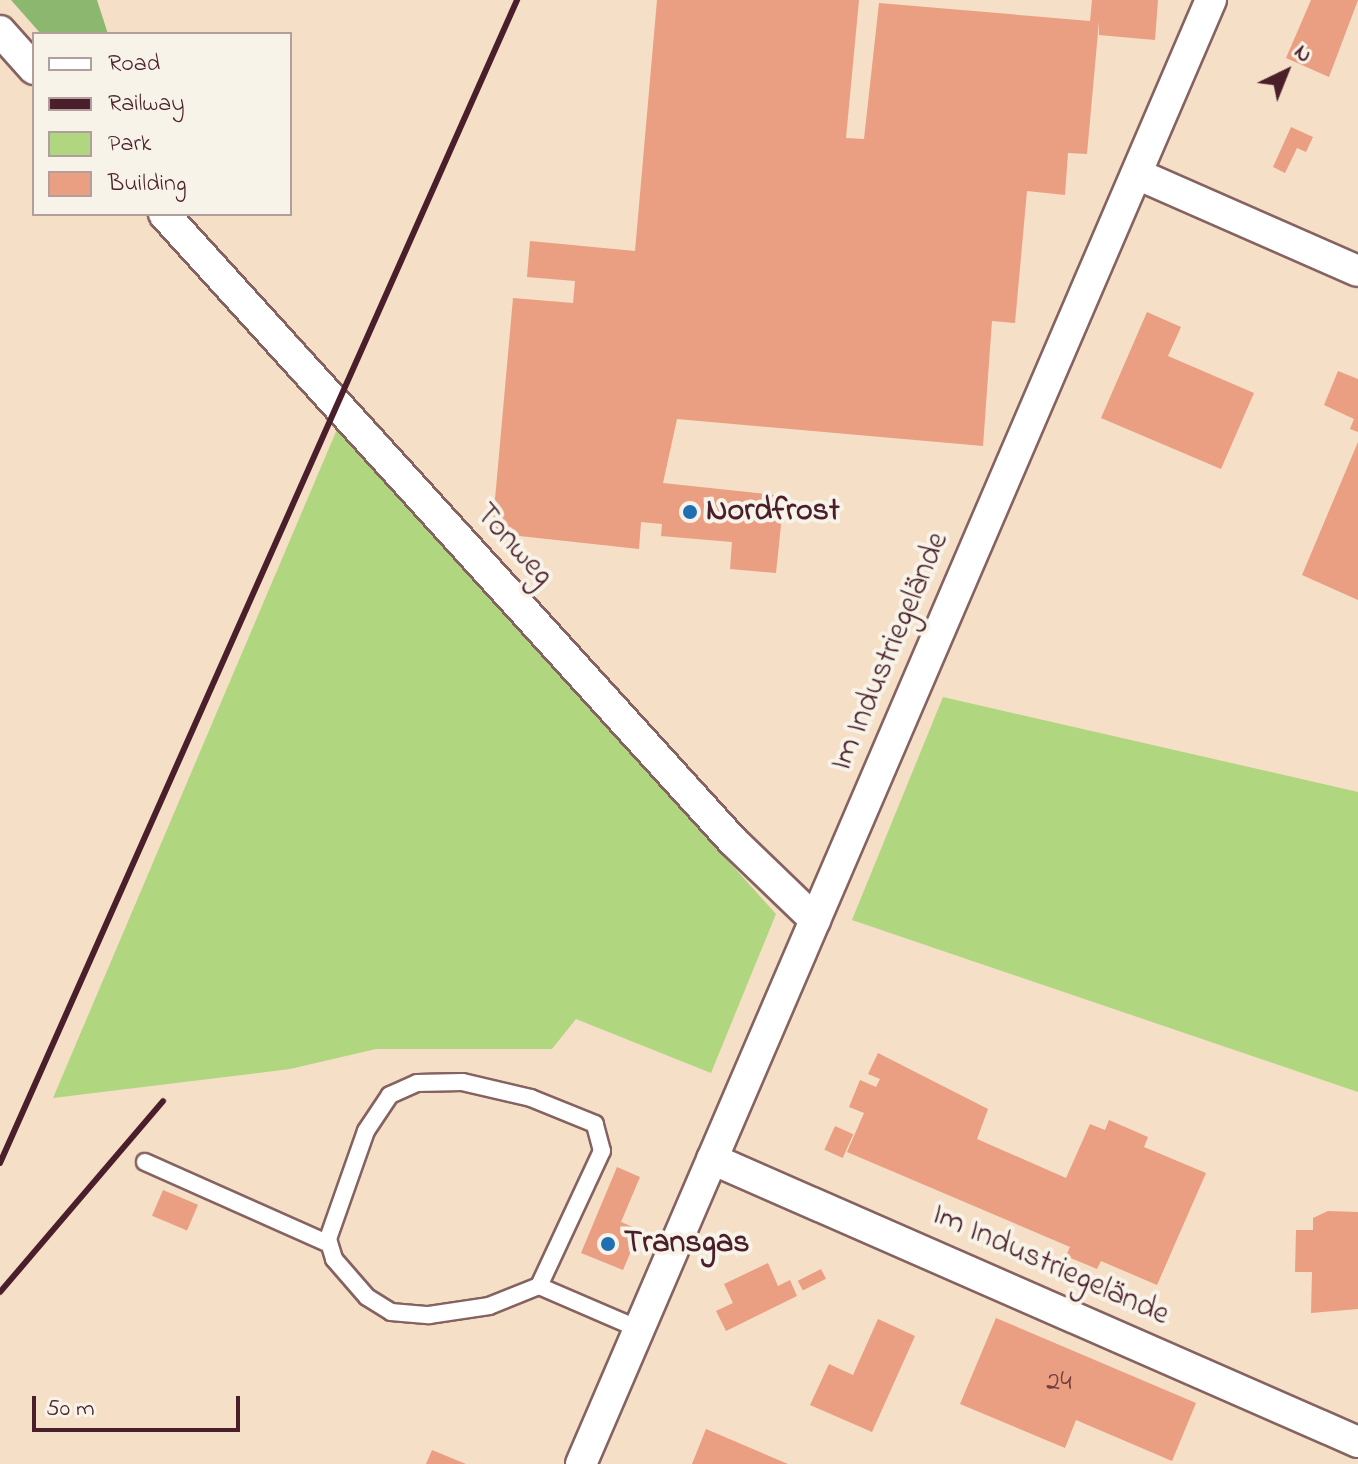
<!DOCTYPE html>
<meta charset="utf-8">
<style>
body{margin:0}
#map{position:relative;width:1358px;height:1464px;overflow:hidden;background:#f5dfc6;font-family:"Indie Flower",sans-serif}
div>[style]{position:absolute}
.green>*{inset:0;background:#b0d680}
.forest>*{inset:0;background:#8cb76e}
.building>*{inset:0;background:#ea9e82;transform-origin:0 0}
.roads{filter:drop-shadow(2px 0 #866261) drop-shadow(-2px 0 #866261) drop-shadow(0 2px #866261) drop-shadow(0 -2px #866261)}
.lane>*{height:16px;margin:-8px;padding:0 8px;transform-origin:8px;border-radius:8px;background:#fff}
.street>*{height:30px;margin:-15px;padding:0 15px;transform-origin:15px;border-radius:15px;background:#fff}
.rail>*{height:6px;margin:-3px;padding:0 3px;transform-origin:3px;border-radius:3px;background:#4a1f2b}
.dots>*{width:22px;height:22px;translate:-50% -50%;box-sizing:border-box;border:4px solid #f7f3e8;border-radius:50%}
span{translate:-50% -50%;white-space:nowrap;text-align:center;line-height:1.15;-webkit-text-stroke:8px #f7f3e8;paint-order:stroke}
.number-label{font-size:28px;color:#723f41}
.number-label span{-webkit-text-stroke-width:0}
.poi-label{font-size:32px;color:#4a1f2b;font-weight:700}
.left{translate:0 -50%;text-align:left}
.street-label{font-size:32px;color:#4a1f2b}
.legend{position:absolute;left:32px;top:32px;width:260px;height:184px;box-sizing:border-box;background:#f7f3e8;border:2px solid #b29e9c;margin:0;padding:10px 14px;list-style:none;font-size:24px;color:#4a1f2b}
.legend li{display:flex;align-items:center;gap:16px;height:40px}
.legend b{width:40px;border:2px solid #b29e9c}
.north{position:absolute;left:1246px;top:32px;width:80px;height:80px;-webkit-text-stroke:6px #f7f3e8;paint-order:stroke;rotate:43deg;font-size:22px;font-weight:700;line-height:32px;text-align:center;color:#4a1f2b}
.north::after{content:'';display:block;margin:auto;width:28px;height:36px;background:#4a1f2b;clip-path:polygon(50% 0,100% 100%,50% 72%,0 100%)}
.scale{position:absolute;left:32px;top:1396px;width:208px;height:36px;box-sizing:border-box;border:4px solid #4a1f2b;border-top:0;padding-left:10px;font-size:24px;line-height:28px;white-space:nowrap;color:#4a1f2b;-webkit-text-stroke:6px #f7f3e8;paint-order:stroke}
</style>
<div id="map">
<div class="green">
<i style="clip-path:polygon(338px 427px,776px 914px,711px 1073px,576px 1019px,552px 1049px,376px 1049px,290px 1069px,53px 1098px)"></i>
<i style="clip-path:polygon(943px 697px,1358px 792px,1358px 1092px,852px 920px)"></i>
</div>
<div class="forest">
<i style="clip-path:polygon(11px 0,97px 0,108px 34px,41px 34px)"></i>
</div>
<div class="building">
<i style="clip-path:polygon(657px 0,859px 0,846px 138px,864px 139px,879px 3px,1090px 21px,1092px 0,1158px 0,1155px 40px,1099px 35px,1099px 21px,1087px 154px,1068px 153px,1065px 195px,1027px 191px,1015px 323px,992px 321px,983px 446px,677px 419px,663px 483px,784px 496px,776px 573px,730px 569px,732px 542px,661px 536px,662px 524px,641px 522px,639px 549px,492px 533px,513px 298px,573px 303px,575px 281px,527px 277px,530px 241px,635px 251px)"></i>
<i style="clip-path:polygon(1311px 0,1358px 0,1329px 77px,1286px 58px)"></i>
<i style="clip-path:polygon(1291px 127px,1313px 137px,1306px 152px,1297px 148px,1285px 173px,1273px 167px)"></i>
<i style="clip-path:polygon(1147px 312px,1181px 327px,1168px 356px,1254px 393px,1221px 469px,1101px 418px)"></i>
<i style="clip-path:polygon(1338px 371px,1358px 379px,1358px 432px,1350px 429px,1354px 419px,1324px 405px)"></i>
<i style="clip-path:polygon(1358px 442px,1358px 600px,1302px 575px)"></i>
<i style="clip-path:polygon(878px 1053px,988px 1109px,977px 1139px,1066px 1178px,1090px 1124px,1105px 1130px,1109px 1120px,1148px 1137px,1144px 1147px,1206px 1173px,1157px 1285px,1101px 1261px,1097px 1269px,1066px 1256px,1070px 1247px,847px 1152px,864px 1113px,849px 1107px,860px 1080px,876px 1087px,880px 1079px,868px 1074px)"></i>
<i style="left:835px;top:1126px;width:20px;height:26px;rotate:24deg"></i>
<i style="clip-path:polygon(617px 1167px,640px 1177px,621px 1222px,640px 1230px,623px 1270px,581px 1253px)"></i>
<i style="left:163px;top:1190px;width:38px;height:28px;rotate:23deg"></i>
<i style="clip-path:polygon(1328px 1211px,1358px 1212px,1358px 1309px,1311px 1313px,1312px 1272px,1295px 1272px,1296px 1230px,1313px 1230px,1313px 1218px)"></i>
<i style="clip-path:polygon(768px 1263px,778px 1286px,790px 1280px,797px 1296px,726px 1331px,716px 1311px,733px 1303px,724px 1284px)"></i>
<i style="left:821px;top:1269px;width:11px;height:26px;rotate:63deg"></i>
<i style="clip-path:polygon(996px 1318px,1196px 1403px,1172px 1461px,1076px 1420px,1065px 1448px,960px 1404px)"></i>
<i style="clip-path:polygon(878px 1319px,915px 1336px,872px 1432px,810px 1405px,829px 1364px,853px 1375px)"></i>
<i style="clip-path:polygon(706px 1429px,788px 1464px,692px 1464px)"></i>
<i style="clip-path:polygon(432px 1450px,466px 1464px,426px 1464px)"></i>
</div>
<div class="roads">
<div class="lane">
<i style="left:145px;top:1162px;width:201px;rotate:24deg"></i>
<i style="left:539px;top:1286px;width:149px;rotate:-65deg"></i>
<i style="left:602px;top:1151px;width:28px;rotate:-105deg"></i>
<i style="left:595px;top:1124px;width:69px;rotate:-157.9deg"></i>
<i style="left:531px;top:1098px;width:71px;rotate:-166.9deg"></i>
<i style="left:462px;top:1082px;width:45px;rotate:178.7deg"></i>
<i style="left:417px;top:1083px;width:30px;rotate:156deg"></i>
<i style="left:390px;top:1095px;width:43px;rotate:123.7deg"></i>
<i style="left:366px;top:1131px;width:114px;rotate:109.4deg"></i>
<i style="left:328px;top:1239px;width:21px;rotate:73deg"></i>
<i style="left:334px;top:1259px;width:50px;rotate:49deg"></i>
<i style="left:367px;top:1297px;width:28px;rotate:32deg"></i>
<i style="left:391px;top:1312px;width:38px;rotate:5deg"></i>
<i style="left:429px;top:1315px;width:61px;rotate:-8.5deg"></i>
<i style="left:489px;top:1306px;width:54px;rotate:-21.8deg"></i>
<i style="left:539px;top:1286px;width:109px;rotate:23.3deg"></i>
</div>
<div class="street">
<i style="left:0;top:31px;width:51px;rotate:48.2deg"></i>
<i style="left:1137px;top:174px;width:241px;rotate:23.7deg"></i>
<i style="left:164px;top:214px;width:847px;rotate:47.78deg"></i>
<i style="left:733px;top:841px;width:114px;rotate:43.9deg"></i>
<i style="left:712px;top:1159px;width:705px;rotate:23.66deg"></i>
<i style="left:581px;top:1464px;width:1594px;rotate:-66.72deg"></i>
</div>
</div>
<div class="rail">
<i style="left:0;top:1163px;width:1273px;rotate:-66.03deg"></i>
<i style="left:0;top:1292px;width:251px;rotate:-49.5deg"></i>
</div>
<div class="dots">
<i style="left:690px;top:512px;background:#1f6fb2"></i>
<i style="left:608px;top:1244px;background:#1f6fb2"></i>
</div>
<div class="number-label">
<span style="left:1059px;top:1383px">24</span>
</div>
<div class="poi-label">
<span class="left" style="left:706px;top:512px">Nordfrost</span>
<span class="left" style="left:624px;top:1244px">Transgas</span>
</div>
<div class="street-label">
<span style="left:513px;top:546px;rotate:48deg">Tonweg</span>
<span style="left:891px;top:652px;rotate:-67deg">Im Industriegelände</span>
<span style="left:1050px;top:1266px;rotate:24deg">Im Industriegelände</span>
</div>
<ul class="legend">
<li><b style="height:10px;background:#fff"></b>Road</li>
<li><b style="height:10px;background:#4a1f2b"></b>Railway</li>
<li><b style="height:22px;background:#b0d680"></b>Park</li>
<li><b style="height:22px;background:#ea9e82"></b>Building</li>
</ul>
<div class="north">N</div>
<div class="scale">50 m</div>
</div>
